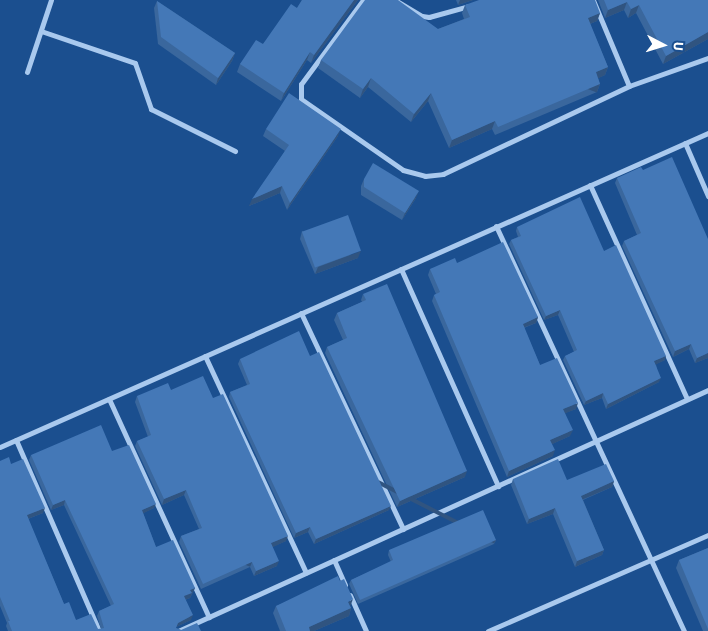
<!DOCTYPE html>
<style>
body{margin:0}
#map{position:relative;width:708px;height:631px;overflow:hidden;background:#1b4f8f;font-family:"Source Sans 3",sans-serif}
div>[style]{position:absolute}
.minor>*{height:5px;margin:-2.5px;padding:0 2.5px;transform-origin:2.5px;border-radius:2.5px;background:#a9c9ee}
.wall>*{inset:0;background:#3a679d}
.shaded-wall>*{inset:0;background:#305480;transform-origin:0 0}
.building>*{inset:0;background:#4478b7;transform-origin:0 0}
span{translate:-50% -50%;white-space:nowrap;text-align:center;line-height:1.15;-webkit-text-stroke:5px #1b4f8f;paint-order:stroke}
.north{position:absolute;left:638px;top:20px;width:50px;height:50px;-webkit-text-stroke:4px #1b4f8f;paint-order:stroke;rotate:95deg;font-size:14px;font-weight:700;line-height:20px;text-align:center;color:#fff}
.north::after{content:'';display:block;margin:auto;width:18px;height:22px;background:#fff;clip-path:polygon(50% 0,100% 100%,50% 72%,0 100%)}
</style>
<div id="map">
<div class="minor">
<i style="left:363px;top:0;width:104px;rotate:126.4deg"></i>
<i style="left:301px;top:84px;width:15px;rotate:90deg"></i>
<i style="left:301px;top:99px;width:124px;rotate:34.8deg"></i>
<i style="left:403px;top:170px;width:23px;rotate:15deg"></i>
<i style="left:425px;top:176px;width:18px;rotate:-6deg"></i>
<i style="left:443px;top:174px;width:206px;rotate:-25.3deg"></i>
<i style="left:629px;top:86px;width:84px;rotate:-19.5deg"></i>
<i style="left:395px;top:0;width:31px;rotate:31deg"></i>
<i style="left:422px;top:16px;width:7px;rotate:8deg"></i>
<i style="left:429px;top:17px;width:41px;rotate:-15.4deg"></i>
<i style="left:593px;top:0;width:93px;rotate:67.3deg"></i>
<i style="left:41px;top:31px;width:99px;rotate:18.8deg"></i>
<i style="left:135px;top:63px;width:49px;rotate:70.8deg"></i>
<i style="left:151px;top:109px;width:94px;rotate:26.6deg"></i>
<i style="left:27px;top:72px;width:76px;rotate:-71.6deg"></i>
<i style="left:685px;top:143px;width:58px;rotate:66.5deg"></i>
<i style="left:590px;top:185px;width:235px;rotate:65.6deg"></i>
<i style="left:496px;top:226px;width:447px;rotate:65.1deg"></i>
<i style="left:401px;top:269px;width:238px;rotate:65.9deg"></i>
<i style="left:301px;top:313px;width:239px;rotate:64.7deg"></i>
<i style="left:205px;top:356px;width:239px;rotate:65deg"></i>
<i style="left:109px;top:399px;width:240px;rotate:65.4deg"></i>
<i style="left:16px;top:440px;width:208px;rotate:66.5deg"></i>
<i style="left:0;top:447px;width:775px;rotate:-23.92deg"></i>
<i style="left:334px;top:560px;width:27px;rotate:66deg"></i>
<i style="left:350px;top:595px;width:39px;rotate:66deg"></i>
<i style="left:178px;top:631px;width:582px;rotate:-24.45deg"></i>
<i style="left:488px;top:631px;width:240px;rotate:-23.6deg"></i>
</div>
<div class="wall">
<i style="clip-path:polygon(302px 0,358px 0,311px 63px,307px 60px,281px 101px,237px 72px,240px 64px,263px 44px,297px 8px)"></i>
<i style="clip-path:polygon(456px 0,473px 0,458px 5px)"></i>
<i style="clip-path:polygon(598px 0,708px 0,708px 39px,663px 64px,636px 13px,628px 18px,624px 10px,605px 18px)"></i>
<i style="clip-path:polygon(157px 1px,235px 53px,232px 61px,216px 85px,158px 44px,154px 8px)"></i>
<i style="clip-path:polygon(465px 5px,600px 13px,597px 21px,590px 24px,608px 67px,605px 75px,598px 78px,600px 84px,597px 92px,495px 135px,492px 129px,449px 148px,428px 101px,411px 122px,368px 87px,360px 98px,318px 68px,321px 60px,438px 29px,464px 19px,462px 13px)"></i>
<i style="clip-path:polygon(266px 129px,338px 136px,287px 210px,280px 193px,249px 206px,285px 151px,263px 136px)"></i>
<i style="clip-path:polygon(643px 170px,708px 358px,695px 363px,689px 349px,673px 357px,622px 246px,624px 241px,637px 235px,615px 183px,617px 178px)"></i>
<i style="clip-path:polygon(364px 179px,416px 198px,402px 220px,361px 195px,361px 186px)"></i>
<i style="clip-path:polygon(517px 227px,604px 251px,665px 360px,656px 364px,659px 382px,606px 409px,602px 398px,584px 405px,563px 360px,565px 356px,574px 352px,558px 315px,544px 320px,509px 244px,511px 240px,518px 237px,516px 231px)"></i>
<i style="clip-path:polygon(302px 231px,358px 258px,315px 274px,300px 239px)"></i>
<i style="clip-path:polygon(457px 263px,538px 317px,536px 323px,524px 328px,540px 365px,576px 409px,565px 413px,570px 436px,552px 444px,553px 456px,507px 477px,432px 301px,434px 295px,436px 294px,428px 275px,430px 269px)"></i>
<i style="clip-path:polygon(363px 294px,465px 477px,397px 507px,325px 353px,327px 347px,343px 340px,334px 320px,337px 313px,362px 302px,361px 300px)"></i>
<i style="clip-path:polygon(310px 356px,389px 510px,314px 544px,308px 532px,294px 538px,229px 397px,230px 392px,247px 385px,238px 364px,240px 359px)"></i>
<i style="clip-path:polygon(171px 390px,213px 398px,286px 541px,272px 547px,277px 566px,254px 576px,250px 567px,201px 589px,179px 542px,181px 536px,199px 529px,184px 495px,162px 505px,135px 446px,137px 441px,148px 437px,135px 402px,137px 396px)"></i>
<i style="clip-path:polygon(112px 451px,154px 508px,143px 513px,156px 547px,195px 588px,190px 598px,185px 600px,191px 620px,176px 627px,176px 628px,181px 630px,201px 631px,8px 631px,6px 626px,7px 623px,0 606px,0 461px,11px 464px,43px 513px,28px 519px,64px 604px,76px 620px,98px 629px,101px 629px,97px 616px,99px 611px,111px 606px,64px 505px,51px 510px,29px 460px,31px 455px)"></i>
<i style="clip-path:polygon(513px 479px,614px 481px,612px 487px,583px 500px,604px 550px,602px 555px,575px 567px,553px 514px,527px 524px,511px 485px)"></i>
<i style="clip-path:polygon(496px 540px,494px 544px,358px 604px,349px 584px,351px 580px,391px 562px,388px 555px,389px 550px)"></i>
<i style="clip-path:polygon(708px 548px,708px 631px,703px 631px,676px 568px,679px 560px)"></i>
<i style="clip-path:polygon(340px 581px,351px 608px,349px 616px,314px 631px,280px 631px,273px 613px,276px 606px)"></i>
</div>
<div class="shaded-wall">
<i style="clip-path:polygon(354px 0,358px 0,311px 63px,314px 55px)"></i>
<i style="clip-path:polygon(460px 0,473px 0,458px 5px)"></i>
<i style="clip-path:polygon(627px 2px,624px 10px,605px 18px,608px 10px)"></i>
<i style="clip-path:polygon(639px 5px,636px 13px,628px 18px,631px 9px)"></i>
<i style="clip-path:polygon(600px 13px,597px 21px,585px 26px,588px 18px)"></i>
<i style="clip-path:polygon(708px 32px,708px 39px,663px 64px,666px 56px)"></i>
<i style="clip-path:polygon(310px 52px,307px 60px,281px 101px,284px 93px)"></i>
<i style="clip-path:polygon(235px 53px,232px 61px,216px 85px,218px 78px)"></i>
<i style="clip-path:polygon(608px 67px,605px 75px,593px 81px,596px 72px)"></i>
<i style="clip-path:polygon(371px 78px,368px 87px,360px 98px,363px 89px)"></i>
<i style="left:600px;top:84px;width:9px;height:111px;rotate:111deg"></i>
<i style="clip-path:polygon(431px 93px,428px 101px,411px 122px,414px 114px)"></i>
<i style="clip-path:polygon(495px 121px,492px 129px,449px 148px,452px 140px)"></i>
<i style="clip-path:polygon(341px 129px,338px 136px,287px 210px,290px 203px)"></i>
<i style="clip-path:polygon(282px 186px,280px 193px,249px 206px,252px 199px)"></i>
<i style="clip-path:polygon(419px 191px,416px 198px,402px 220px,405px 213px)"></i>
<i style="clip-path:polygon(361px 251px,358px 258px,315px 274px,318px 267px)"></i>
<i style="clip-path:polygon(560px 310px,558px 315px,544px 320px,546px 316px)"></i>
<i style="clip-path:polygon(538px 317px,536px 323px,520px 329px,523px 324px)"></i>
<i style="clip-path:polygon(691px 344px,689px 349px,673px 357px,675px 351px)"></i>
<i style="clip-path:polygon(708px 353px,708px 358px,695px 363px,697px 358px)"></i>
<i style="clip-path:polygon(666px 356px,665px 360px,653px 366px,654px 361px)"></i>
<i style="clip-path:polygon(661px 378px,659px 382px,606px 409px,608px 404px)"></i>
<i style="clip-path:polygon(603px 393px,602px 398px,584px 405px,586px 401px)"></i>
<i style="clip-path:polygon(578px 403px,576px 409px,561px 415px,563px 409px)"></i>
<i style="clip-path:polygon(573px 430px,570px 436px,548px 446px,550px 440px)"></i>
<i style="clip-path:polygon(555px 450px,553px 456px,507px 477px,509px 471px)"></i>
<i style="clip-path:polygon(467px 471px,465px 477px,397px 507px,400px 501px)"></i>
<i style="clip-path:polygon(614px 481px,612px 487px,579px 501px,581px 496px)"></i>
<i style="clip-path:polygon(186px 490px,184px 495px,162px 505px,164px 499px)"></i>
<i style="clip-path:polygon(65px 500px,64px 505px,51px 510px,53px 505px)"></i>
<i style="clip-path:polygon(156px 504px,154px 508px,140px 515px,142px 510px)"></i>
<i style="clip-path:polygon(391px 506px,389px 510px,314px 544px,316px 539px)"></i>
<i style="clip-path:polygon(45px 508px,43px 513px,25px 520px,27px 515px)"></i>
<i style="clip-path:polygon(555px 508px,553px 514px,527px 524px,529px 519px)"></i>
<i style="clip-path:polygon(310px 527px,308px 532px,294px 538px,296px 533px)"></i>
<i style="clip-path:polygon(288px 536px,286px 541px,269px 549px,271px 543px)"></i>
<i style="left:496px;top:540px;width:4px;height:149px;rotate:117deg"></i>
<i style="clip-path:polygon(604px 550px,602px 555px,575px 567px,577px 561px)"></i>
<i style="clip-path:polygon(279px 561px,277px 566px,254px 576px,256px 571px)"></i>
<i style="left:252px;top:562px;width:5px;height:54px;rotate:112deg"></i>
<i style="clip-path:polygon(195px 588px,190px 598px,182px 601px,184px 596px,190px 590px)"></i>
<i style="clip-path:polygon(353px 599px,350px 607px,348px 602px)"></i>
<i style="clip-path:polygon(351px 608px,349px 616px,314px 631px,307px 631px,309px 627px)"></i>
<i style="clip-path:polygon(193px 615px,191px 620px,176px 627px,178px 623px)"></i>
</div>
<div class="building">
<i style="clip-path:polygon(302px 0,354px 0,314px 55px,310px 52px,284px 93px,240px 64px,256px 40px,263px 44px,291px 4px,297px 8px)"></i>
<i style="clip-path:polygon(365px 0,398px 0,438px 29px,470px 17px,465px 5px,479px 0,595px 0,600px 13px,588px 18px,608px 67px,596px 72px,600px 84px,498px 127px,495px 121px,452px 140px,431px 93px,414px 114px,371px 78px,363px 89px,321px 60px)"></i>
<i style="clip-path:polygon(604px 0,708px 0,708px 32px,666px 56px,639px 5px,631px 9px,627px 2px,608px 10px)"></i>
<i style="clip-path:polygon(157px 1px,235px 53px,218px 78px,161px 37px)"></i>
<i style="clip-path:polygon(289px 93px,341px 129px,290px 203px,282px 186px,252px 199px,289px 145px,266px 129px)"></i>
<i style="clip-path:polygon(672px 157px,708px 239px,708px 353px,697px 358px,691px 344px,675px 351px,624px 241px,641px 233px,617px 178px,641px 167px,643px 170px)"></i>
<i style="clip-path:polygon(373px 163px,419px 191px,405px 213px,364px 187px,364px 179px)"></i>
<i style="clip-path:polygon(580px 197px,604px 251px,616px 245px,666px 356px,654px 361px,661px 378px,608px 404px,603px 393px,586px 401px,565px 356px,577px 350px,560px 310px,546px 316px,511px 240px,521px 236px,517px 227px)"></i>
<i style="left:348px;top:215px;width:38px;height:49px;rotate:70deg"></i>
<i style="clip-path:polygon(503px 242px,538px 317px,523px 324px,540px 365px,557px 358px,578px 403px,563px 409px,573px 430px,550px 440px,555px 450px,509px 471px,434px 295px,440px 292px,430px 269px,455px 258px,457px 263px)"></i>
<i style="clip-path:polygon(387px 284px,467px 471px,400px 501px,327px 347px,347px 338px,337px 313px,366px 300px,363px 294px)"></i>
<i style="clip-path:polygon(299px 331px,310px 356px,319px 352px,391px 506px,316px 539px,310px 527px,296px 533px,230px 392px,250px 384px,240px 359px)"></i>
<i style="clip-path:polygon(203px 376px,213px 398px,223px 394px,288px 536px,271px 543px,279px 561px,256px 571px,252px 562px,203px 584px,181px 536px,202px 528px,186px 490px,164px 499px,137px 441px,151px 435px,137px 396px,168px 383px,171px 390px)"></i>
<i style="clip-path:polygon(101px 425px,112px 451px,129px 445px,156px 504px,142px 510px,156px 547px,173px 540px,195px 588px,190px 590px,192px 593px,184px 596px,193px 615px,178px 623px,176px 628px,181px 630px,197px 623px,201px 631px,12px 631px,8px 621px,10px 621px,0 597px,0 461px,9px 457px,11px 464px,23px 459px,45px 508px,27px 515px,64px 604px,69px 602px,76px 620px,91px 614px,98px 629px,104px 628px,99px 611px,114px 604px,65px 500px,53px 505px,31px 455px)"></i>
<i style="clip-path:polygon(558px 459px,567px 480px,606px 464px,614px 481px,581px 496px,604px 550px,577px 561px,555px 508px,529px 519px,513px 479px)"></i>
<i style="clip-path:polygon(483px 510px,496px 540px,360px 600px,351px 580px,393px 560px,389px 550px)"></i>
<i style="clip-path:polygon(708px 548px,708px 629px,679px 560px)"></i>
<i style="clip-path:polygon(338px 576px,340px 581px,344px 579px,353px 599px,348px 602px,351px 608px,309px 627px,310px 631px,286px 631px,276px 606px)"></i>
</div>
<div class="north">U</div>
</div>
